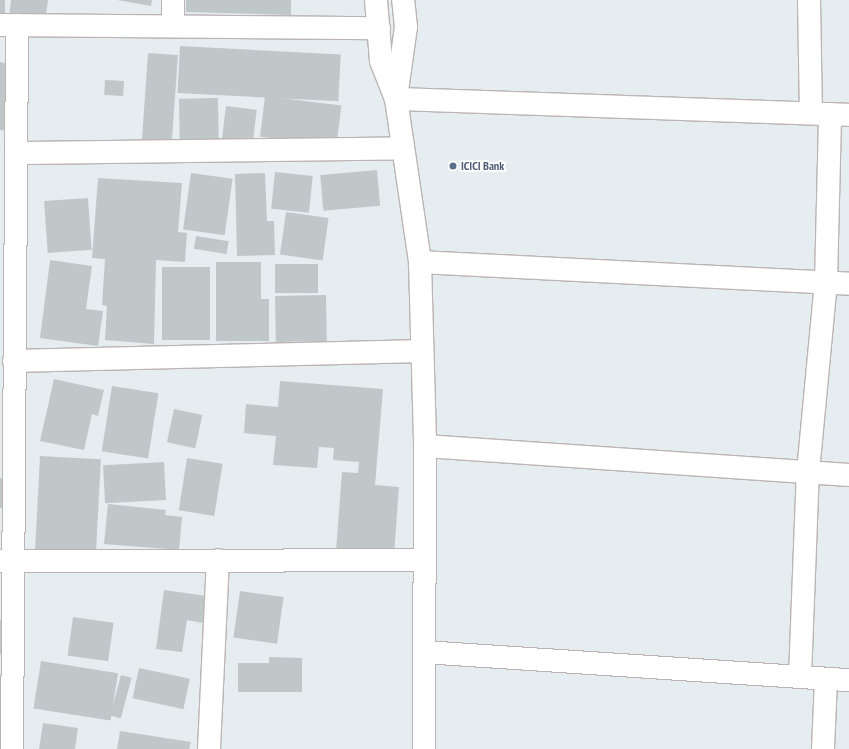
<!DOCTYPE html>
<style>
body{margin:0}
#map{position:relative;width:849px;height:749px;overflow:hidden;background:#e5edf0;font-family:"PT Sans Narrow",sans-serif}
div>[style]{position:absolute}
.building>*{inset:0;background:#c0c7c9;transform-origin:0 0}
.roads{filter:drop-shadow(1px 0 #bbb4b3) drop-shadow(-1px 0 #bbb4b3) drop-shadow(0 1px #bbb4b3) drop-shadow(0 -1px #bbb4b3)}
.minor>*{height:22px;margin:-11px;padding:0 11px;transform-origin:11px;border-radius:11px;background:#fff}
.dots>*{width:11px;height:11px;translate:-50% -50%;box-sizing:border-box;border:2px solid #fff;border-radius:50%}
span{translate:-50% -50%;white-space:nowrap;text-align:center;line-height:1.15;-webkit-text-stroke:3.5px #fff;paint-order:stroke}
.service-label{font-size:12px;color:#4e5e75;font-weight:700}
.left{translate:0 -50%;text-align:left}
</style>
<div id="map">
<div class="building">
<i style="left:0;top:0;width:5px;height:18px"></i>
<i style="clip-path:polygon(11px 0,48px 0,45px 22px,9px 17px)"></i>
<i style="clip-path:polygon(117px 0,152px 0,151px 6px)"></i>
<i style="clip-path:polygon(186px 0,291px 0,291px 15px,186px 12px)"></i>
<i style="left:180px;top:46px;width:161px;height:47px;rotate:3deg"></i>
<i style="left:148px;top:53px;width:30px;height:90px;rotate:4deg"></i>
<i style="clip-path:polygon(0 62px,16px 65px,6px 131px,0 130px)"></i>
<i style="left:105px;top:80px;width:19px;height:15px;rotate:3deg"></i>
<i style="left:265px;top:96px;width:77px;height:41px;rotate:7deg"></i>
<i style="left:218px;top:98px;width:44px;height:39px;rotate:89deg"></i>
<i style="left:226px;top:106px;width:31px;height:37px;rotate:7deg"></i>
<i style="left:377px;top:170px;width:36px;height:57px;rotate:85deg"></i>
<i style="left:275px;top:172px;width:38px;height:37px;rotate:6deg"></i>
<i style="left:191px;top:173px;width:42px;height:57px;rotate:8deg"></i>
<i style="clip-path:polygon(265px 173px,267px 221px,274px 221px,275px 255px,237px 256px,235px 174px)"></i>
<i style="clip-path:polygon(98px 178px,182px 183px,178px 232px,187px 233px,185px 262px,156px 260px,154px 344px,105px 340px,107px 306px,102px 305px,105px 259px,92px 258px)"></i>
<i style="left:88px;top:198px;width:52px;height:44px;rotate:86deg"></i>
<i style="left:286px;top:212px;width:43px;height:43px;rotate:8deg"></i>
<i style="left:196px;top:236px;width:33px;height:13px;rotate:9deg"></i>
<i style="clip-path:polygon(50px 260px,92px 266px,86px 309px,103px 311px,98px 346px,40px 338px)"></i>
<i style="clip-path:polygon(216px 262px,261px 262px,261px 299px,269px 299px,269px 341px,216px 341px)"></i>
<i style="left:275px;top:264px;width:43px;height:29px"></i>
<i style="left:162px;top:267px;width:48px;height:73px"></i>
<i style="left:326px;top:295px;width:46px;height:51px;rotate:89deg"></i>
<i style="clip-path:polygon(54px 379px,104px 390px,98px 416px,92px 414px,84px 450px,40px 441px)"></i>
<i style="clip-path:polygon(280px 381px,383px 389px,375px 485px,399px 487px,394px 555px,336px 551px,342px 472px,358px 473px,359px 462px,333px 460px,334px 448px,319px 447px,317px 468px,273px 465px,276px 436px,244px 433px,246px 404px,278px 407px)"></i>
<i style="left:112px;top:386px;width:47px;height:66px;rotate:9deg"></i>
<i style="left:174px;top:409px;width:29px;height:34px;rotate:12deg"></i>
<i style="left:40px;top:456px;width:61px;height:96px;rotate:3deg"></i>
<i style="left:187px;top:458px;width:36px;height:53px;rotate:9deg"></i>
<i style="left:164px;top:462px;width:38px;height:61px;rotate:87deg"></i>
<i style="clip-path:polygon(0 478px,8px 479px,4px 508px,0 508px)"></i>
<i style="clip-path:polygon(108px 504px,166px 510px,165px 515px,182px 517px,179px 550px,104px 544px)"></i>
<i style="clip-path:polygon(164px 590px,207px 596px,203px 623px,187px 620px,182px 652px,156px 649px)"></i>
<i style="left:240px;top:591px;width:44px;height:47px;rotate:8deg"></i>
<i style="left:73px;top:617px;width:41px;height:39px;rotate:8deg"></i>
<i style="left:0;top:620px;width:10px;height:34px;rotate:6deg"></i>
<i style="clip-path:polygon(269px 657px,302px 658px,302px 692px,238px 692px,238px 663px,269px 663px)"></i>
<i style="left:41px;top:661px;width:78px;height:48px;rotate:9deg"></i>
<i style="left:139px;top:668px;width:52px;height:31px;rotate:12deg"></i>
<i style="left:121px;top:675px;width:11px;height:42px;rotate:15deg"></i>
<i style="clip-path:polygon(43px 723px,78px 728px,75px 749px,39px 749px)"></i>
<i style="clip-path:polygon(120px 731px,191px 742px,189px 749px,117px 749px)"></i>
</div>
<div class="roads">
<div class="minor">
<i style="left:376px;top:0;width:61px;rotate:85.3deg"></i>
<i style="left:381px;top:61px;width:41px;rotate:68.5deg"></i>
<i style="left:396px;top:99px;width:165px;rotate:81.6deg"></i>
<i style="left:420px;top:262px;width:184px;rotate:88.4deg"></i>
<i style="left:425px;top:446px;width:303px;rotate:90.2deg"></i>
<i style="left:809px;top:0;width:112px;rotate:89deg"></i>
<i style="left:0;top:25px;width:379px;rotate:0.5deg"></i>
<i style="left:173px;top:26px;width:26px;rotate:-90deg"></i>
<i style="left:396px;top:98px;width:72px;rotate:-82deg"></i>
<i style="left:406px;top:27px;width:27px;rotate:-96deg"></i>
<i style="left:396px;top:99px;width:453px;rotate:2deg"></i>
<i style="left:16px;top:153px;width:387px;rotate:-0.7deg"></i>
<i style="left:420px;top:262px;width:430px;rotate:2.9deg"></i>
<i style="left:14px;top:361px;width:408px;rotate:-1.4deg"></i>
<i style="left:425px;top:446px;width:425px;rotate:3.9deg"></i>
<i style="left:0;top:561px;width:424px;rotate:-0.1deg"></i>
<i style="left:424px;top:652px;width:426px;rotate:3.8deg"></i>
<i style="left:800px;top:677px;width:205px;rotate:-87.8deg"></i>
<i style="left:808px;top:472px;width:191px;rotate:-84.6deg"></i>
<i style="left:826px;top:282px;width:168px;rotate:-88.6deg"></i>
<i style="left:12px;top:749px;width:724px;rotate:-89.6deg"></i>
<i style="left:209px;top:749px;width:189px;rotate:-87.3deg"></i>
<i style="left:823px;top:749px;width:70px;rotate:-87.5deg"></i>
</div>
</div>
<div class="dots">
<i style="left:453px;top:166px;background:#5c6f8a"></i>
</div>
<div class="service-label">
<span class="left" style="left:461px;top:166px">ICICI Bank</span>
</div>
</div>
